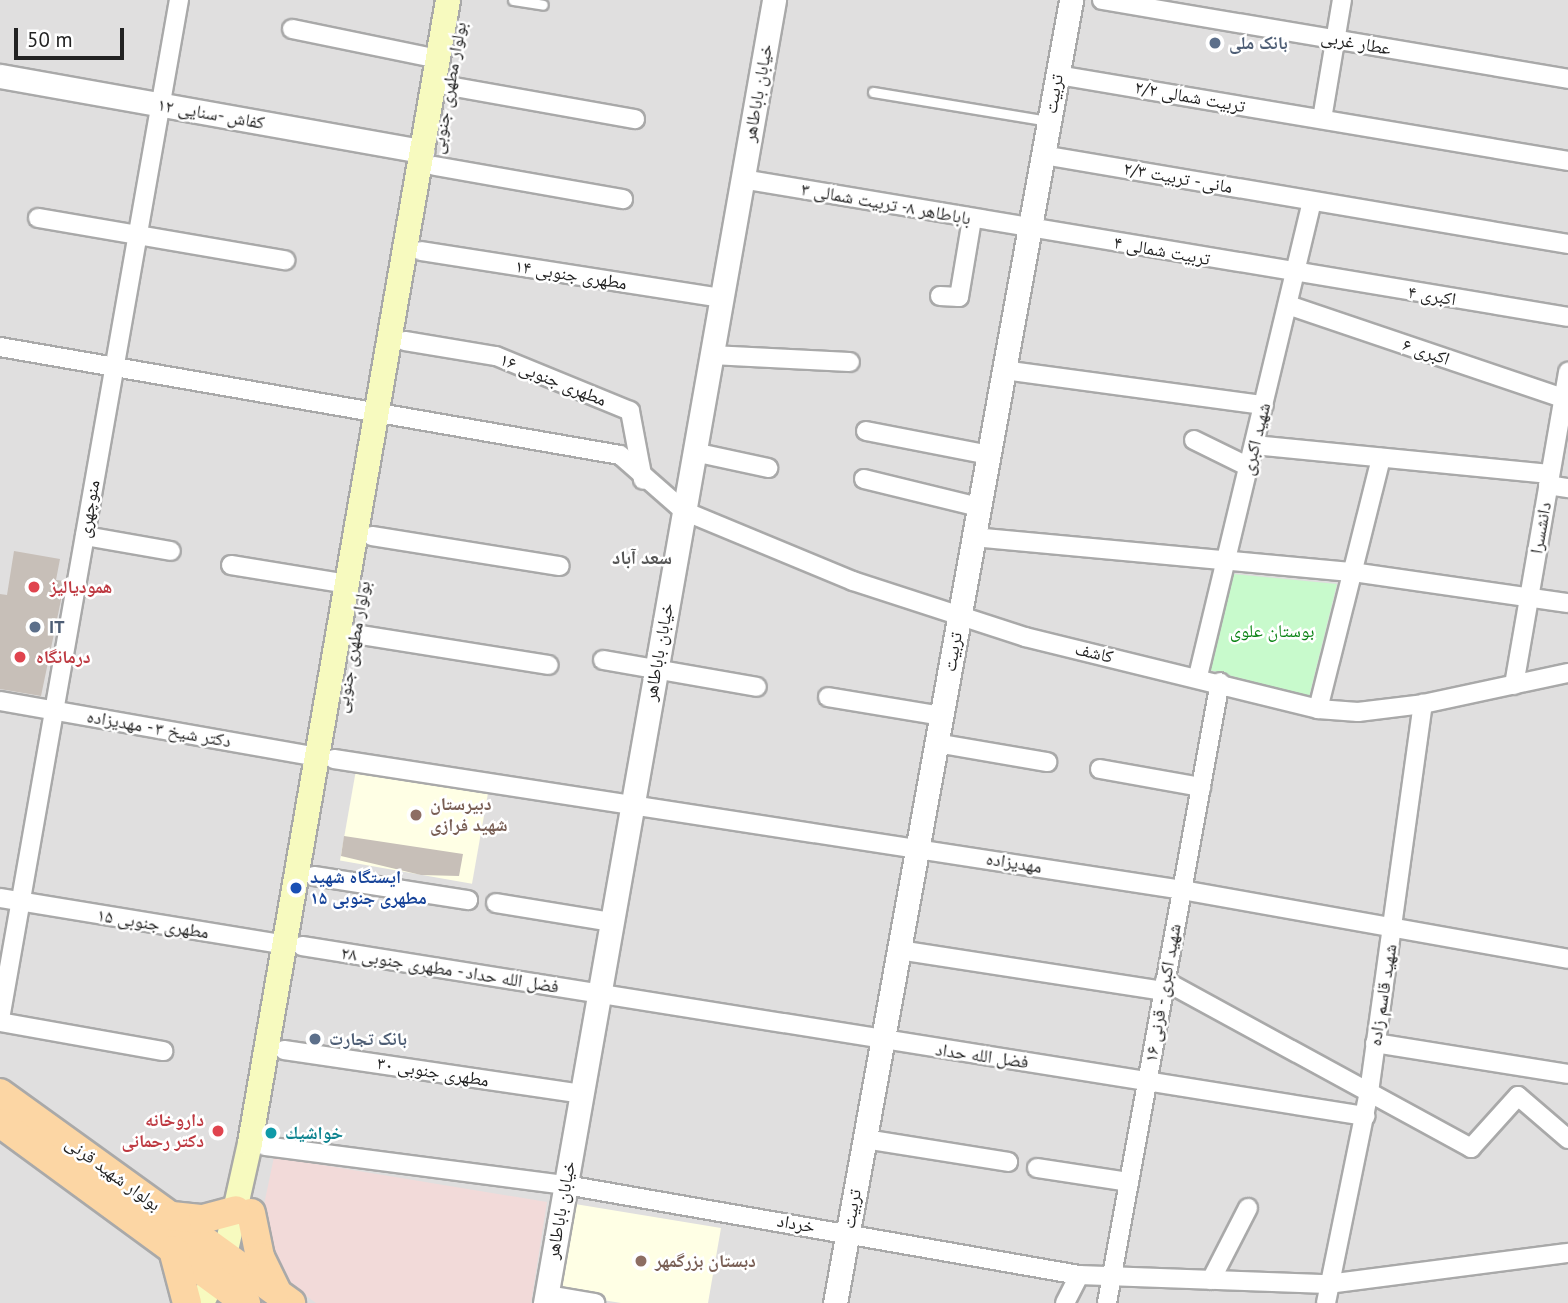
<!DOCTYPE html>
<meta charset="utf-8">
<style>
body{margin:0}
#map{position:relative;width:1568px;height:1303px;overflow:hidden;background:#f2efe9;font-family:"PT Sans","Noto Naskh Arabic",sans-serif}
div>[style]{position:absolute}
.residential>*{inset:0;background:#e0dfdf;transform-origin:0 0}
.commercial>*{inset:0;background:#f2dad9}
.education>*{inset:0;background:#ffffe5;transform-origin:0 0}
.park>*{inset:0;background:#c8facc}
.building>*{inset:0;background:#c7bfb8}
.roads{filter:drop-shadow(2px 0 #a9a9a9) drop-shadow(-2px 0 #a9a9a9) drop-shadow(0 2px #a9a9a9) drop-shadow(0 -2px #a9a9a9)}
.service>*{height:9px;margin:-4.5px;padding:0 4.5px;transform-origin:4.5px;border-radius:4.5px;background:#fff}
.minor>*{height:18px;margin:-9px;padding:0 9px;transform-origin:9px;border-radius:9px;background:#fff}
.tertiary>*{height:23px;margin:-11.5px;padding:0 11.5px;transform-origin:11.5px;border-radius:11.5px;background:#fff}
.secondary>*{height:24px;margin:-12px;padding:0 12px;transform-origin:12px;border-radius:12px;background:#f7fabf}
.primary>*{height:28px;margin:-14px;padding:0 14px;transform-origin:14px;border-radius:14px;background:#fcd6a4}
.dots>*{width:19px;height:19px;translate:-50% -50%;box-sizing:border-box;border:4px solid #fff;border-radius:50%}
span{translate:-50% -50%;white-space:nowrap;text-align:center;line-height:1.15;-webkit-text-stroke:5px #fff;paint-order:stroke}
.service-label{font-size:18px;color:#4e5e75;font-weight:700}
.left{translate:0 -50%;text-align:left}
.street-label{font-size:18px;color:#222}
.health-label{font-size:18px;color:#be3a42;font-weight:700}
.right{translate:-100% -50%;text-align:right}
.park-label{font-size:18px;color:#0c8416}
.education-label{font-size:18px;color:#785e54;font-weight:700}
.transit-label{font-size:18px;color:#164399;font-weight:700}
.culture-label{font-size:18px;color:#0d838f;font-weight:700}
.neighbourhood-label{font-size:19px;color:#555;font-weight:700}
.scale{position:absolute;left:14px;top:28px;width:110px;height:32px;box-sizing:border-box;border:4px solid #222;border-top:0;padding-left:9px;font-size:21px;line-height:24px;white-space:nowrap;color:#222;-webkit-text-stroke:5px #fff;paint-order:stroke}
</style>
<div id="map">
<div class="residential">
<i style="left:0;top:0;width:1568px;height:1303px"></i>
</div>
<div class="commercial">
<i style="clip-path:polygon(274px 1157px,547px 1202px,531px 1303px,316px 1303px,277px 1275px,260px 1224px)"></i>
</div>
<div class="education">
<i style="left:356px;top:770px;width:134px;height:92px;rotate:10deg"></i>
<i style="clip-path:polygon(575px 1204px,721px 1228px,708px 1303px,621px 1303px,560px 1293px)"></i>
</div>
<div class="park">
<i style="clip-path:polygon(1233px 574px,1337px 584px,1309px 697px,1210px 670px)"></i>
</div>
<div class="building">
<i style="clip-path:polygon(14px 551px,60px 559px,56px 580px,65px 581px,41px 696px,0 689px,0 594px,7px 595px)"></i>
<i style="clip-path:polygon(344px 836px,463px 854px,459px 876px,421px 875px,341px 856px)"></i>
</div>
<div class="roads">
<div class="service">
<i style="left:513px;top:0;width:30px;rotate:9deg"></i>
<i style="left:873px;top:92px;width:177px;rotate:9.4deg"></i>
</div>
<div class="minor">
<i style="left:1102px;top:0;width:473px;rotate:9.6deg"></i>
<i style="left:292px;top:29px;width:149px;rotate:11.6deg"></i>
<i style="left:1058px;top:75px;width:517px;rotate:9.57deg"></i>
<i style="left:449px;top:86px;width:189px;rotate:10.1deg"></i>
<i style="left:1322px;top:119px;width:121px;rotate:-80.5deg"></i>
<i style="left:1043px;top:155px;width:532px;rotate:9.62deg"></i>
<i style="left:435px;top:166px;width:191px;rotate:10deg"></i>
<i style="left:742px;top:179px;width:837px;rotate:9.48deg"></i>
<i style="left:38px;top:218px;width:251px;rotate:9.7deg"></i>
<i style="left:421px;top:251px;width:304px;rotate:8.9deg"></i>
<i style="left:940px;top:296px;width:19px;rotate:3deg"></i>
<i style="left:959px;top:297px;width:79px;rotate:-80.5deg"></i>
<i style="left:1288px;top:305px;width:290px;rotate:18.7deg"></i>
<i style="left:405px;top:341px;width:92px;rotate:9.4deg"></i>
<i style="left:496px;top:356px;width:145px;rotate:22.3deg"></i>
<i style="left:630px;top:411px;width:70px;rotate:79.3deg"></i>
<i style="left:0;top:347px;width:629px;rotate:9.88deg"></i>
<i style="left:620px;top:455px;width:85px;rotate:41.2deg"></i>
<i style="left:684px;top:511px;width:183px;rotate:22.5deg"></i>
<i style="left:853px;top:581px;width:181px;rotate:18deg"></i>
<i style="left:1025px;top:637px;width:302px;rotate:13.8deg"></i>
<i style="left:1318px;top:709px;width:40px;rotate:4.3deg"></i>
<i style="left:1358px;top:712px;width:65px;rotate:-7deg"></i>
<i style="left:1423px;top:704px;width:148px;rotate:-12.1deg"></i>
<i style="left:711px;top:355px;width:139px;rotate:2.9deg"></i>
<i style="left:1004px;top:370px;width:262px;rotate:7.7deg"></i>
<i style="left:866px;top:431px;width:125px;rotate:11deg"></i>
<i style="left:1194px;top:440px;width:61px;rotate:26.1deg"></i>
<i style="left:1254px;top:445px;width:297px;rotate:5.6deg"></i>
<i style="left:694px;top:452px;width:76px;rotate:12.2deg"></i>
<i style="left:864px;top:479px;width:118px;rotate:13.7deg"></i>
<i style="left:1548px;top:485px;width:20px;rotate:9deg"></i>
<i style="left:85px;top:536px;width:87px;rotate:9.9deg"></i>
<i style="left:372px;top:536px;width:190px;rotate:9.1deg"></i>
<i style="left:974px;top:537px;width:380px;rotate:5.3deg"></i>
<i style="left:1352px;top:572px;width:218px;rotate:8.2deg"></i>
<i style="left:231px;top:565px;width:119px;rotate:9.2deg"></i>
<i style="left:355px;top:634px;width:196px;rotate:9.1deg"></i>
<i style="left:603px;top:660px;width:156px;rotate:9.9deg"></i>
<i style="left:1198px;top:676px;width:488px;rotate:-76.5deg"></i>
<i style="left:1514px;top:685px;width:318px;rotate:-80.2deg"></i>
<i style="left:828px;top:697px;width:115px;rotate:9.5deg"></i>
<i style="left:0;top:701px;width:323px;rotate:10deg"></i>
<i style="left:1318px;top:709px;width:259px;rotate:-75.9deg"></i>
<i style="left:936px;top:743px;width:113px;rotate:9.7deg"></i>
<i style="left:334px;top:759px;width:858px;rotate:8.78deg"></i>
<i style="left:1182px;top:890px;width:392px;rotate:10.1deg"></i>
<i style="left:1100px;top:769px;width:103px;rotate:10.1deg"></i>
<i style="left:314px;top:876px;width:156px;rotate:8.9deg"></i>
<i style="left:0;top:898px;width:290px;rotate:9.3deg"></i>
<i style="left:496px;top:903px;width:118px;rotate:9.3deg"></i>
<i style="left:302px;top:946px;width:1077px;rotate:9.09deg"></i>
<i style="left:899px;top:950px;width:267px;rotate:8.8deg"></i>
<i style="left:1165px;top:981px;width:349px;rotate:28.6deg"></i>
<i style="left:1471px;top:1148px;width:70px;rotate:-47.9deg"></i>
<i style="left:1518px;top:1096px;width:66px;rotate:40.7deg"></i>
<i style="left:0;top:1019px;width:1035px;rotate:-80.04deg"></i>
<i style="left:0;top:1022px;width:166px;rotate:10.1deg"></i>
<i style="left:1375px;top:1043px;width:195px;rotate:9.1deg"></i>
<i style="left:284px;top:1050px;width:301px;rotate:8.4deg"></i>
<i style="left:865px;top:1139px;width:145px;rotate:9.1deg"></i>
<i style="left:265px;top:1146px;width:304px;rotate:7.4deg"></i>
<i style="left:566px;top:1185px;width:521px;rotate:9.95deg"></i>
<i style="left:1079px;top:1275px;width:249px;rotate:2.1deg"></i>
<i style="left:1328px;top:1284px;width:242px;rotate:-7.4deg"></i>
<i style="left:1037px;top:1168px;width:93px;rotate:8.7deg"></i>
<i style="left:1211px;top:1280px;width:81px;rotate:-62.8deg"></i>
<i style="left:547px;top:1295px;width:49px;rotate:9.5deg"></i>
<i style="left:1065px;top:1303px;width:31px;rotate:-63deg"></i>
<i style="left:1107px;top:1303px;width:631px;rotate:-79.69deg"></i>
<i style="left:1326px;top:1303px;width:215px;rotate:-78.5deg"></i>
<i style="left:1369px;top:1092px;width:392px;rotate:-82.1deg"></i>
</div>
<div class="tertiary">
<i style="left:0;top:76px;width:429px;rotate:10.1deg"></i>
<i style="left:545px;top:1303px;width:1323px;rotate:-80.03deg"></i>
<i style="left:835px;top:1303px;width:1324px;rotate:-79.73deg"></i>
</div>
<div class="secondary">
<i style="left:202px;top:1303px;width:53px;rotate:-64.4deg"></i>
<i style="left:225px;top:1255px;width:115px;rotate:-77.4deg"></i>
<i style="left:250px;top:1143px;width:1160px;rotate:-80.17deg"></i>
</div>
<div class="primary">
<i style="left:0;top:1093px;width:359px;rotate:35.8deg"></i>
<i style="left:0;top:1123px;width:305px;rotate:36.2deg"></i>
<i style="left:251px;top:1213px;width:45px;rotate:78.4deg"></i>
<i style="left:260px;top:1257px;width:37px;rotate:64deg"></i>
<i style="left:172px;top:1216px;width:31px;rotate:6deg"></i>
<i style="left:203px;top:1219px;width:34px;rotate:-15deg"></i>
<i style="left:173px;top:1250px;width:55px;rotate:75.2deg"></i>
</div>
</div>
<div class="dots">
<i style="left:1215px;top:43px;background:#5c6f8a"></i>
<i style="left:34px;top:587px;background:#e0444e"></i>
<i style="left:35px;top:627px;background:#5c6f8a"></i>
<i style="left:20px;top:657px;background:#e0444e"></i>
<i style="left:416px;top:815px;background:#8d6e63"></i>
<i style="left:296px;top:888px;background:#1a4fb4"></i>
<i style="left:315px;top:1039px;background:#5c6f8a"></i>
<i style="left:218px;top:1131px;background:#e0444e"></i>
<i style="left:271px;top:1133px;background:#0f9aa8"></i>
<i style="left:641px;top:1261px;background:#8d6e63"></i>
</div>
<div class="service-label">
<span class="left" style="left:1229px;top:43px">بانک ملی</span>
<span class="left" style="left:49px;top:627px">IT</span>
<span class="left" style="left:329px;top:1039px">بانک تجارت</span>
</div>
<div class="street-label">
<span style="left:1356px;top:43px;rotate:10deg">عطار غربی</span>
<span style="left:449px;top:88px;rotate:-80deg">بولوار مطهری جنوبی</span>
<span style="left:758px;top:93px;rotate:-80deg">خیابان باباطاهر</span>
<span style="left:1054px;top:94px;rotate:-80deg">تربیت</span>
<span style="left:1190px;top:97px;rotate:10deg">تربیت شمالی ۲/۲</span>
<span style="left:211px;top:114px;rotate:10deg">کفاش -سنایی ۱۲</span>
<span style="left:1178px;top:178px;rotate:10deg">مانی - تربیت ۲/۳</span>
<span style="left:886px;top:204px;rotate:10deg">باباطاهر ۸- تربیت شمالی ۳</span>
<span style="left:1162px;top:251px;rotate:10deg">تربیت شمالی ۴</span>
<span style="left:571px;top:275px;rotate:9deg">مطهری جنوبی ۱۴</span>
<span style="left:1432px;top:296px;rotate:9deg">اکبری ۴</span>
<span style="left:1426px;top:352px;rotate:19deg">اکبری ۶</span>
<span style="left:553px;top:380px;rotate:22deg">مطهری جنوبی ۱۶</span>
<span style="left:1256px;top:439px;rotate:-76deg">شهید اکبری</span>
<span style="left:89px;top:509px;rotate:-80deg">منوچهری</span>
<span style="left:1541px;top:528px;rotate:-80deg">دانشسرا</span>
<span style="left:353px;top:647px;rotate:-80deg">بولوار مطهری جنوبی</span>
<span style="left:659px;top:652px;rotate:-80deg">خیابان باباطاهر</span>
<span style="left:953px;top:652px;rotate:-80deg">تربیت</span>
<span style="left:1094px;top:653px;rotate:13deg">کاشف</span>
<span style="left:159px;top:729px;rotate:10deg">دکتر شیخ ۳ - مهدیزاده</span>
<span style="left:1014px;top:863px;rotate:9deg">مهدیزاده</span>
<span style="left:153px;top:924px;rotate:9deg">مطهری جنوبی ۱۵</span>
<span style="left:450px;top:970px;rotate:9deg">فضل الله حداد - مطهری جنوبی ۲۸</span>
<span style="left:1163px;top:993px;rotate:-80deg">شهید اکبری - قرنی ۱۶</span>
<span style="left:1383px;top:995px;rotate:-81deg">شهید قاسم زاده</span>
<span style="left:982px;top:1056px;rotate:8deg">فضل الله حداد</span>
<span style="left:433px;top:1072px;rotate:9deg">مطهری جنوبی ۳۰</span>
<span style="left:113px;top:1174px;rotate:36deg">بولوار شهید قرنی</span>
<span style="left:852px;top:1209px;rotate:-80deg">تربیت</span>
<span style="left:561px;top:1210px;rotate:-80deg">خیابان باباطاهر</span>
<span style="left:796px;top:1224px;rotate:10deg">خرداد</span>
</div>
<div class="health-label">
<span class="left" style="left:50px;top:587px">همودیالیز</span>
<span class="left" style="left:36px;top:657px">درمانگاه</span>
<span class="right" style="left:204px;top:1131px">داروخانه<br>دکتر رحمانی</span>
</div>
<div class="park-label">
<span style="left:1272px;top:631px">بوستان علوی</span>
</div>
<div class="education-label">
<span class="left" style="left:430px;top:815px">دبیرستان<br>شهید فرازی</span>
<span class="left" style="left:655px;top:1261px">دبستان بزرگمهر</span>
</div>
<div class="transit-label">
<span class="left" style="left:310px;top:888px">ایستگاه شهید<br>مطهری جنوبی ۱۵</span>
</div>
<div class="culture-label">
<span class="left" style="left:285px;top:1133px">خواشيك</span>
</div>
<div class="neighbourhood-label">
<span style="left:642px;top:558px">سعد آباد</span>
</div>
<div class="scale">50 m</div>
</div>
